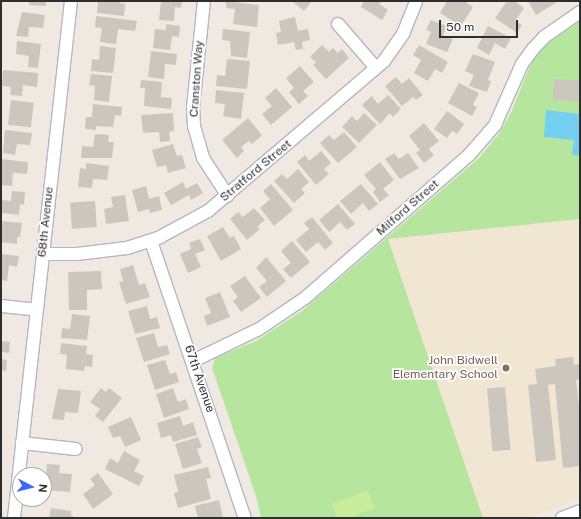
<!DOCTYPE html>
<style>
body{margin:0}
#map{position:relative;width:581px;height:519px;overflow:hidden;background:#efe9e1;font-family:"Public Sans",sans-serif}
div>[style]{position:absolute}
.education>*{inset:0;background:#f0e6d1}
.green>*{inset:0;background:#b6e59e}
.pitch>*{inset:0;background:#c9ec9a}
.water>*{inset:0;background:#75cff0}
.building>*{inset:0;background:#cbc7bf;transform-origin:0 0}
.roads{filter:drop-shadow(1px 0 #b4b7c1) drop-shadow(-1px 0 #b4b7c1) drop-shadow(0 1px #b4b7c1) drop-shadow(0 -1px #b4b7c1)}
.minor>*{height:12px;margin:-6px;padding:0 6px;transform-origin:6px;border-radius:6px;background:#fff}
.dots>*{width:11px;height:11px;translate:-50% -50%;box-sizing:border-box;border:2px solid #fff;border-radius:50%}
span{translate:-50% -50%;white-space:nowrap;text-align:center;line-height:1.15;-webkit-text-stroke:3.5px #fff;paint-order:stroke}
.street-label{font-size:12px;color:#2e2e2e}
.education-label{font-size:12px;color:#785e54}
.right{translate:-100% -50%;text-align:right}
.frame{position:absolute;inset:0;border:2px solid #2e2e2e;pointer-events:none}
.north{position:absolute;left:12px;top:467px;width:40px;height:40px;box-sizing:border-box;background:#fff;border:1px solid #ababab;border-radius:50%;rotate:97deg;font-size:11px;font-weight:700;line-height:16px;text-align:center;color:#2e2e2e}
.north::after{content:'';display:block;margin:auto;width:14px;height:18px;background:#4264fb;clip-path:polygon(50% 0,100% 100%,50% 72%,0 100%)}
.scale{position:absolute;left:439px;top:20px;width:79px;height:18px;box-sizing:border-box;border:2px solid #2e2e2e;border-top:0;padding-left:5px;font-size:12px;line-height:14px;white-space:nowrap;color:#2e2e2e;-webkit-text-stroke:3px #fff;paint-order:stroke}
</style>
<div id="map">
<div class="education">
<i style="clip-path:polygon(580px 219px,580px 498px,528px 518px,483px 518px,388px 239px)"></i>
</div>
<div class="green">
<i style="clip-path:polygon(577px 21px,580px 21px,580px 219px,388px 239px,483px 518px,261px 518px,256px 496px,212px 368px,215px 358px,256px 341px,302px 311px,479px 158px,498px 135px,511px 113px,531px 63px,540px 48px)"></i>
</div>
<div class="pitch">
<i style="clip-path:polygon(367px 490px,375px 508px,349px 518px,337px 518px,332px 504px)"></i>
</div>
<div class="water">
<i style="clip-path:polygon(546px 110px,580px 114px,580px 156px,572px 155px,574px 140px,544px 137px)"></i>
</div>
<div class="building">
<i style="clip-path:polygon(29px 1px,46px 1px,46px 6px,29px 5px)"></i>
<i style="clip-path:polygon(98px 1px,121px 1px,120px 3px,125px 4px,124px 16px,97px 13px)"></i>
<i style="clip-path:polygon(161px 1px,182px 1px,181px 8px,175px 7px,174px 21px,159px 20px)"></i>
<i style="clip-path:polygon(226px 1px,259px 5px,257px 27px,233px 24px,235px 9px,226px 8px)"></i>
<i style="clip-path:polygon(292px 1px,312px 1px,304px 11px)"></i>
<i style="clip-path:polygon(364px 1px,382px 1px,379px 4px,388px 10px,382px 20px,361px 7px)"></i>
<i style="clip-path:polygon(447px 1px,464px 1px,473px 7px,461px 26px,440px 13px)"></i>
<i style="clip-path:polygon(507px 1px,515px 1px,524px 8px,515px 21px,522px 25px,517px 33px,495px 18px)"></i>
<i style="clip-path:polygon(528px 1px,559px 1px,536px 15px)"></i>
<i style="clip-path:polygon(22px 12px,45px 15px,43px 28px,29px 27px,28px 37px,16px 36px)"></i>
<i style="clip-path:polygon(96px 16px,137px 21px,135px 31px,118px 29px,116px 44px,100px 42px,102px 28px,95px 27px)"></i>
<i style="clip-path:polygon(295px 17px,298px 31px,308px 29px,310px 40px,302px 42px,303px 49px,296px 50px,294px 42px,278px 45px,276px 33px,281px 32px,279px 21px)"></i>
<i style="clip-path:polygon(431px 20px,447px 26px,443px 35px,453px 39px,447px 52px,426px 44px,431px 32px,426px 30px)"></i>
<i style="clip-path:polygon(166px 24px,180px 26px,179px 37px,172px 36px,170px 50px,153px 48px,155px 29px,166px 30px)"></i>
<i style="clip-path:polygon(488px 26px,511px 38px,505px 49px,495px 43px,489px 55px,477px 48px)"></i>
<i style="clip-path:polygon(223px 29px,250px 32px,247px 58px,231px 56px,230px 41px,222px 40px)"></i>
<i style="clip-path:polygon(17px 41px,41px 44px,38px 68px,28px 67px,29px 56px,16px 54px)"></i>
<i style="clip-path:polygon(322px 45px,329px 52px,333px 48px,338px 53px,342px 49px,349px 58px,326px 79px,313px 65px,316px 62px,310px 57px)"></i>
<i style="clip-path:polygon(419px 45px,448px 62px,442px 73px,435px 69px,428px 81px,414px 73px,421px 60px,413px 55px)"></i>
<i style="clip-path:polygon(100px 46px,116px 48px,113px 73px,91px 71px,92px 59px,99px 60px)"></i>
<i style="clip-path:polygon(151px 51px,177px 54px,176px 65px,165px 64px,164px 79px,148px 77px)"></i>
<i style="clip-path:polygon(473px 54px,495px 62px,488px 80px,491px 81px,487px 92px,469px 86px,474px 75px,465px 71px)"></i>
<i style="clip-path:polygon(227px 59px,250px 61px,247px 89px,216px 86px,217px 75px,225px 76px)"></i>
<i style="clip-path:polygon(300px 66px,314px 82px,303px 91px,308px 96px,299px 104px,289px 92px,294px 88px,286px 78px)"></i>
<i style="clip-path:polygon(3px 70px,38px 73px,37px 87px,23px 85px,22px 96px,10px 95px,11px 87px,2px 86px)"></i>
<i style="clip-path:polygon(91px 74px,112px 76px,109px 102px,94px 100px,95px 86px,89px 85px)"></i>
<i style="clip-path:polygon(396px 77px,402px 84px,409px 78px,423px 95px,416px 100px,413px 97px,402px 106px,385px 86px)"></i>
<i style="left:554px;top:79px;width:26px;height:21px;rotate:4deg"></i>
<i style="clip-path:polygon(141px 80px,162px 82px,161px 97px,172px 98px,171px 109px,144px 106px,145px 88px,140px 88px)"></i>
<i style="clip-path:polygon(459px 83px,479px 93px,473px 105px,477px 107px,472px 116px,448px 103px)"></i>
<i style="clip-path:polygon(276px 88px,292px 107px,271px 125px,262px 114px,272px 106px,265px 98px)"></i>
<i style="clip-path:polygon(216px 90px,244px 93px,241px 119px,223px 116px,225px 104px,215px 103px)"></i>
<i style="clip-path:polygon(388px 95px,401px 109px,393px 117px,390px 113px,380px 124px,362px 105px,372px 96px,378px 104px)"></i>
<i style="left:11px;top:100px;width:23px;height:25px;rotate:7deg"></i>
<i style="clip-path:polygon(93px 104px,122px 107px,121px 116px,115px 115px,113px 127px,96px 126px,96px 130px,85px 129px,86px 117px,92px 117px)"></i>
<i style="clip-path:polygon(447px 111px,464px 124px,457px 134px,452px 131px,447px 138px,434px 129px)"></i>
<i style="clip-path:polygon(173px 113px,174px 131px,169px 132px,170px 141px,160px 142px,159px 132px,143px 133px,141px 115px)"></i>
<i style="clip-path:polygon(364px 113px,377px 125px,359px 143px,342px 127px,352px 116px,357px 121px)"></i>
<i style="clip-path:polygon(248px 118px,262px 135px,252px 144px,249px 141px,241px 147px,244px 151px,237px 158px,222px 140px)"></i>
<i style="clip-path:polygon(424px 123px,439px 141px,429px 149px,434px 155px,424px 163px,416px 153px,420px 150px,409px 136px)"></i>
<i style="clip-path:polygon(5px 130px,32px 133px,30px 145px,17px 144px,15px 155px,3px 153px)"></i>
<i style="clip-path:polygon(344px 132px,357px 147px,338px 163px,320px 143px,329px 135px,334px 140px)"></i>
<i style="clip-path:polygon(95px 134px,109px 135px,108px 142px,114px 142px,112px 158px,81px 158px,82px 146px,93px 147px)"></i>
<i style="clip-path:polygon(173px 144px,177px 156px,182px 155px,186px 168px,168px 173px,166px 165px,157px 167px,152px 150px)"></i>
<i style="clip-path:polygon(321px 151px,331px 163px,324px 169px,329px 174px,316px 185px,297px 162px,305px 155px,309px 161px)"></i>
<i style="clip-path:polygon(394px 153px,399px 159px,408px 153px,419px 168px,400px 179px,385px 159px)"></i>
<i style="clip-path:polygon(1px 159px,28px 162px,27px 174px,13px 173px,12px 186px,1px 185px)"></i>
<i style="clip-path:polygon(380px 162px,394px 180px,383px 189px,389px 195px,380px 202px,373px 192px,376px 189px,364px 175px)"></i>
<i style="clip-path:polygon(86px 163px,109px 166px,107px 180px,93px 179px,92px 188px,78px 187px,80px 168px,86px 169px)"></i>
<i style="clip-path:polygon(298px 169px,309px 182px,301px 189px,305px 193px,294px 203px,274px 181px,282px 174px,287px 179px)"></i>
<i style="clip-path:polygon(183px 182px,186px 189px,197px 183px,203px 193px,191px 200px,189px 195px,171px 205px,164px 193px)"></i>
<i style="clip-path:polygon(271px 184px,293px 210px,274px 226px,260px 208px,270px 199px,263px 191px)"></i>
<i style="clip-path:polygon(361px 184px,378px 204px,369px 211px,363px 203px,351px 214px,340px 201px)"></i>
<i style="clip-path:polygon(146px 186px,149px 199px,159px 196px,162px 210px,150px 213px,149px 209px,138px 212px,132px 190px)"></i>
<i style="clip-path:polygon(12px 191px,25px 192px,24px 205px,20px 204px,19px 215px,1px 213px,1px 200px,11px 201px)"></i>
<i style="clip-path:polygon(125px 195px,129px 221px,106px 224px,104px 209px,113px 207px,111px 197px)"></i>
<i style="left:95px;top:201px;width:26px;height:25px;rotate:86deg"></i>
<i style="clip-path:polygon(338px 204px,355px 224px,347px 230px,340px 222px,329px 232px,319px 220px)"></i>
<i style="clip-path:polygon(254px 208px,265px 220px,257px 227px,260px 229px,247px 240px,230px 219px,238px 212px,243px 217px)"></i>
<i style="clip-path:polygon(312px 217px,333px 243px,325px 250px,318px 242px,306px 252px,296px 240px,309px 229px,304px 223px)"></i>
<i style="clip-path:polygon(1px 221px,22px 223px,20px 237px,17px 237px,17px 244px,1px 242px)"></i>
<i style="clip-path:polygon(223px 227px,230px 238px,234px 236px,241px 249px,221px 261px,207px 236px)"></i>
<i style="clip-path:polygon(200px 239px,205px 250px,195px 254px,201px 267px,188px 273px,180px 254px,191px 249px,189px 243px)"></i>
<i style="clip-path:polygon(292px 241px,310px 262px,291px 278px,283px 269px,291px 263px,281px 251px)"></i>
<i style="clip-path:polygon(1px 254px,19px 256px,17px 267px,9px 265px,7px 281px,1px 280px)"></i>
<i style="clip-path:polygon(266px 257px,286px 281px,267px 297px,259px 287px,267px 281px,256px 268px)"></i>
<i style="clip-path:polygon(133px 265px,139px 285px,145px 283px,150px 297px,126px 304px,119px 282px,123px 281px,120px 269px)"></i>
<i style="clip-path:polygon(101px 271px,102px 289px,87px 290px,87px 310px,69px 310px,68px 272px)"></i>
<i style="clip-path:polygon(245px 276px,261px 298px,241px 312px,233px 301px,238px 297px,230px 286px)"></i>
<i style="clip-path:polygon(220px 292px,230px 317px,207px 326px,204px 316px,211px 313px,205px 298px)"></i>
<i style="clip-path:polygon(147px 306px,150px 319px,157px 317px,160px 328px,135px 334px,128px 311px)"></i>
<i style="clip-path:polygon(72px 314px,90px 316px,87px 340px,61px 338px,62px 328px,70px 329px)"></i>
<i style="clip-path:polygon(154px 333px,158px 347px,167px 345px,170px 354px,144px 362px,136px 338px)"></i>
<i style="clip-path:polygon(1px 341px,10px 342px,9px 353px,1px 352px)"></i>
<i style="clip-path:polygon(61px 343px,87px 346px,86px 354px,93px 355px,92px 367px,85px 366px,84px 371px,66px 369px,67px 355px,60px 354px)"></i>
<i style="clip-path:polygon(573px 357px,574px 365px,580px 364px,580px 379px,576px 380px,580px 416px,580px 466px,563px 468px,555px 384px,548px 385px,556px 460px,536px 462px,528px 385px,537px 384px,535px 369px,556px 366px,555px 359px)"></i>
<i style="clip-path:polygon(1px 359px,7px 360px,6px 371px,1px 370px)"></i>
<i style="clip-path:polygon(165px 360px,170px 374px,176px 372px,179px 382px,155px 390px,147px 365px)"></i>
<i style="left:505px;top:387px;width:63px;height:18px;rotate:85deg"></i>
<i style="clip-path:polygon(101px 388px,106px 392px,109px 388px,122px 398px,103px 422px,95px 416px,100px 409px,90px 402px)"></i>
<i style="clip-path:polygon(173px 388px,178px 402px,186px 399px,189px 409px,164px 418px,156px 394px)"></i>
<i style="clip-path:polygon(58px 389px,81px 391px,78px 413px,65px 412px,64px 420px,52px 419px)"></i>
<i style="clip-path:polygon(180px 416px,183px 426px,193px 422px,197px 435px,173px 442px,171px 435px,161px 438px,157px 423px)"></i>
<i style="clip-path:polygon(131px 417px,141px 440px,125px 447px,120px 436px,113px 438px,108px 427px)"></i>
<i style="clip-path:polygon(198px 437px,202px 447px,197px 449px,202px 463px,183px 469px,175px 444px)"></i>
<i style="clip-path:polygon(124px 451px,140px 460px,134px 471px,144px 476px,139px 486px,105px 469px,110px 458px,118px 463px)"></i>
<i style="clip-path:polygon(47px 464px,60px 465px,59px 473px,72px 474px,70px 492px,45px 490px)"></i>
<i style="clip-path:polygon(208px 467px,211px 478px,206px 479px,211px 499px,178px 508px,174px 493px,178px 492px,174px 475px)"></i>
<i style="clip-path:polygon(98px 473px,113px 494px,93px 509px,83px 494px,95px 485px,90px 479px)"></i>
<i style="clip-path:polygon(219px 500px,223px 518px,198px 518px,195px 506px)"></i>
<i style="clip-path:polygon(51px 508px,71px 511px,71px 515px,76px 518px,49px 518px)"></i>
</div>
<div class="roads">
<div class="minor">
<i style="left:204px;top:1px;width:107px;rotate:95.9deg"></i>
<i style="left:193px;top:107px;width:19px;rotate:87deg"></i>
<i style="left:194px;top:126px;width:33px;rotate:74deg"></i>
<i style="left:203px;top:158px;width:45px;rotate:56.7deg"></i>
<i style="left:338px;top:24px;width:58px;rotate:49.2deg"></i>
<i style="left:151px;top:241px;width:293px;rotate:71.3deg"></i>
<i style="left:43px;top:254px;width:34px"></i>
<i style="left:77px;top:254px;width:50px;rotate:-6.8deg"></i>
<i style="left:127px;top:248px;width:35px;rotate:-18deg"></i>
<i style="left:160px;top:237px;width:55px;rotate:-28.4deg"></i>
<i style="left:208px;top:211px;width:231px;rotate:-40.4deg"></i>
<i style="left:384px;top:61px;width:33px;rotate:-55deg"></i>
<i style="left:403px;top:34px;width:35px;rotate:-68deg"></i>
<i style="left:1px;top:306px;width:36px;rotate:6deg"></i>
<i style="left:193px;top:361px;width:73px;rotate:-25.9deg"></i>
<i style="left:259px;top:329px;width:55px;rotate:-34deg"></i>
<i style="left:305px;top:298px;width:218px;rotate:-41.1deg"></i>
<i style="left:469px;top:155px;width:40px;rotate:-49deg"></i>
<i style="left:495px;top:125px;width:67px;rotate:-66.1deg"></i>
<i style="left:522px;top:64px;width:19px;rotate:-54deg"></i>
<i style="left:533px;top:49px;width:16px;rotate:-47deg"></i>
<i style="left:544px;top:37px;width:44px;rotate:-34.8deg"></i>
<i style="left:22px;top:443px;width:54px;rotate:6.3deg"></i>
<i style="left:14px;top:518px;width:520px;rotate:-83.71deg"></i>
<i style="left:562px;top:518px;width:19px;rotate:-21deg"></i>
</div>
</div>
<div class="dots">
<i style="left:506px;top:368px;background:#8d6e63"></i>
</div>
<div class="street-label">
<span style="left:197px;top:79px;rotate:-86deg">Cranston Way</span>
<span style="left:256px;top:171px;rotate:-40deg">Stratford Street</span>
<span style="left:408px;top:208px;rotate:-41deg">Milford Street</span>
<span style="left:46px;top:222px;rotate:-84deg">68th Avenue</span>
<span style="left:199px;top:379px;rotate:71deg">67th Avenue</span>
</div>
<div class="education-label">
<span class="right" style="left:498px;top:368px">John Bidwell<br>Elementary School</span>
</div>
<div class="frame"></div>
<div class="north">N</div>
<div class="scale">50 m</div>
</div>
